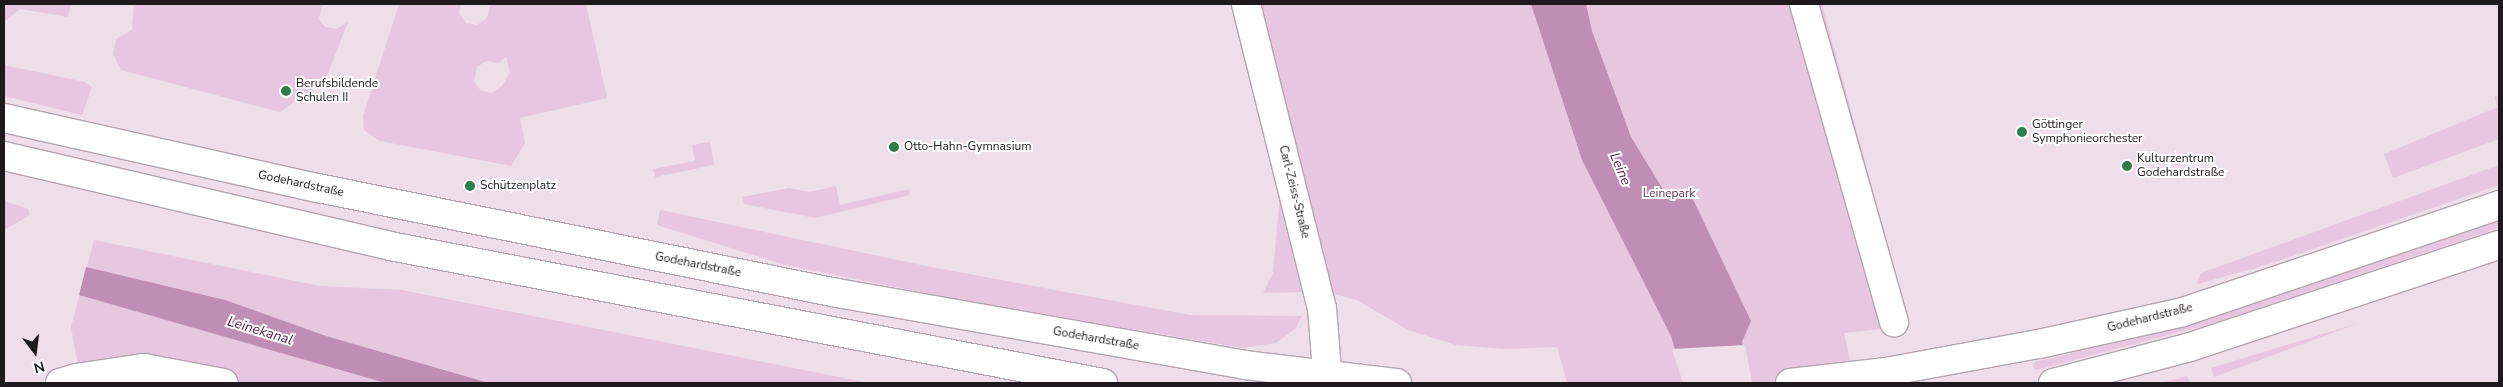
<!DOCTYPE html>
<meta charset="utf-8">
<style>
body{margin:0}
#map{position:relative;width:2503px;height:387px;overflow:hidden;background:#eddee9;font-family:"Nunito Sans",sans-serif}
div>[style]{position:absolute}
.green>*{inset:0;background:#e7c6e0}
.water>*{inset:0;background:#be8eb4}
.pier>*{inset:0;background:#eddee9}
.roads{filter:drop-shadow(1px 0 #b3a5af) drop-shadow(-1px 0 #b3a5af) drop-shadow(0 1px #b3a5af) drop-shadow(0 -1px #b3a5af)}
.minor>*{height:28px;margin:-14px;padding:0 14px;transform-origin:14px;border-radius:14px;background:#fff}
.dots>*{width:14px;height:14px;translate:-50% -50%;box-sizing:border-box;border:2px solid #fff;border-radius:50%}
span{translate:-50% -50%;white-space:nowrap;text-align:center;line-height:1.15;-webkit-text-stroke:4px #fff;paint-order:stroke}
.poi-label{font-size:12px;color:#1e191d}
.left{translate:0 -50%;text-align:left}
.street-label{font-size:12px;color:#1e191d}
.park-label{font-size:12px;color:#692f60}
.water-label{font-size:14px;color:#531a4b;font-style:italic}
.frame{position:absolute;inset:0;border:5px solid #1e191d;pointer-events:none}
.north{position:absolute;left:10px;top:327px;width:50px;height:50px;-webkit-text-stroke:4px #fff;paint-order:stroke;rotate:165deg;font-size:14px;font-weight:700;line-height:20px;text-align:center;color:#1e191d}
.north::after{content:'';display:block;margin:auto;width:18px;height:22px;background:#1e191d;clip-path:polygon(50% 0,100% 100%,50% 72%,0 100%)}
</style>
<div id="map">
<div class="green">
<i style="clip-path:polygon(4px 4px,71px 4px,68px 17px,20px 9px,4px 22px)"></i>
<i style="clip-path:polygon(134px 4px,323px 4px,319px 19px,325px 27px,337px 29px,348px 22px,325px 81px,280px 112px,121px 70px,113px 54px,116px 39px,132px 30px)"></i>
<i style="clip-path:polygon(evenodd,399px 4px,461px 4px,459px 13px,466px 23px,477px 25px,487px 18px,490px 6px,494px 4px,586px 4px,607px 98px,520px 118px,525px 143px,511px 166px,380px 141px,364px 130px,363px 116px,399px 4px,506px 57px,510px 72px,502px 86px,492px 93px,481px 91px,474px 81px,477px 67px,486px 61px,498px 63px,506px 57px)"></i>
<i style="clip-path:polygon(1261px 4px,1822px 4px,1910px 326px,1844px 333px,1855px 383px,1567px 383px,1557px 347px,1502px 349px,1456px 345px,1408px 330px,1357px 300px,1334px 294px)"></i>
<i style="clip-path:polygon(4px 65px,85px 82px,92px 87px,82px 115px,4px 96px)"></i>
<i style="clip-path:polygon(2499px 95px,2499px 139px,2393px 178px,2384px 154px,2498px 107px,2494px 97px)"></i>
<i style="clip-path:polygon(710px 142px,714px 165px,655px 177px,653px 169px,695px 161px,692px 145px)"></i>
<i style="clip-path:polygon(2499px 165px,2499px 185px,2269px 264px,2198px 284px,2197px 282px,2201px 273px)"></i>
<i style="clip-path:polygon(836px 186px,840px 205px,909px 189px,910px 195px,815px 218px,744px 204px,742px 197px,789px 188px,809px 192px)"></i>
<i style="clip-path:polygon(1280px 194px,1305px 292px,1263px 293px,1273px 273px)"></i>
<i style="clip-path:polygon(4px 201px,28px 209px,30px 215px,4px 230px)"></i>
<i style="clip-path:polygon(660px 210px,931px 267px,1190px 315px,1302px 316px,1295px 329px,1276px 343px,1243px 348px,955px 299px,785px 265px,657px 225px)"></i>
<i style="clip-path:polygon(2499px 220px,2499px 228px,2214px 323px,2036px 370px,2033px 368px,2035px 362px,2130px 339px,2299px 289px)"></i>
<i style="clip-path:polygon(94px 240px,320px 286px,402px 290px,869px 383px,81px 383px,71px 327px)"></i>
<i style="clip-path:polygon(2359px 323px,2214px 377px,2211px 368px)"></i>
<i style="clip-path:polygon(2187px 376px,2190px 383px,2161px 383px)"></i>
</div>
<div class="water">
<i style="clip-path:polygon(1531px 4px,1586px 4px,1592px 31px,1631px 137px,1670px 201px,1691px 195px,1751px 321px,1742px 342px,1749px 383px,1685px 383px,1671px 336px,1582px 160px)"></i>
<i style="clip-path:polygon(86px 267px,225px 300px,326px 336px,489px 383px,386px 383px,79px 295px)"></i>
</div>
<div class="pier">
<i style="clip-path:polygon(1745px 345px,1752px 383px,1683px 383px,1672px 349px)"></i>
</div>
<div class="roads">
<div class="minor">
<i style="left:1246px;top:4px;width:313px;rotate:76deg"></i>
<i style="left:1322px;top:308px;width:75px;rotate:85.4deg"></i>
<i style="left:1804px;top:4px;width:331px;rotate:74.2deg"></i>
<i style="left:4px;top:118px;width:322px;rotate:12.6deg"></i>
<i style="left:318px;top:188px;width:530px;rotate:11.44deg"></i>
<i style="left:837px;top:293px;width:414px;rotate:10deg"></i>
<i style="left:1245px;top:365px;width:153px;rotate:6.8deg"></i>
<i style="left:4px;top:156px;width:396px;rotate:13.1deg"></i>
<i style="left:390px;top:246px;width:726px;rotate:10.88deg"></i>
<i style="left:60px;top:383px;width:17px;rotate:-17deg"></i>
<i style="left:76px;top:378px;width:69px;rotate:-8.4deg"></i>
<i style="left:144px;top:368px;width:81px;rotate:10.6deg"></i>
<i style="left:1790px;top:383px;width:97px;rotate:-6.5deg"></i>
<i style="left:1886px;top:372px;width:156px;rotate:-10.4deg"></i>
<i style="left:2039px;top:344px;width:148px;rotate:-12.5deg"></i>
<i style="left:2183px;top:312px;width:334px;rotate:-18.7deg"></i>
<i style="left:2053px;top:383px;width:142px;rotate:-14.7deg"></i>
<i style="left:2190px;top:347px;width:325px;rotate:-18.3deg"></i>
</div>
</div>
<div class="dots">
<i style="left:286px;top:91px;background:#2d7d4d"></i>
<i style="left:2022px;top:132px;background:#2d7d4d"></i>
<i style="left:894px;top:147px;background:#2d7d4d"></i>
<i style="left:2127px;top:166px;background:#2d7d4d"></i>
<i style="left:470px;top:186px;background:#2d7d4d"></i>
</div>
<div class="poi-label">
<span class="left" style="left:296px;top:91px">Berufsbildende<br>Schulen II</span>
<span class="left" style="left:2032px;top:132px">Göttinger<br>Symphonieorchester</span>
<span class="left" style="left:904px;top:147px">Otto-Hahn-Gymnasium</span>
<span class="left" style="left:2137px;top:166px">Kulturzentrum<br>Godehardstraße</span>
<span class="left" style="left:480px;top:186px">Schützenplatz</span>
</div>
<div class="street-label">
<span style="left:301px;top:184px;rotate:12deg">Godehardstraße</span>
<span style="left:1294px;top:192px;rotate:76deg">Carl-Zeiss-Straße</span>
<span style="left:698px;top:265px;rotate:11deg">Godehardstraße</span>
<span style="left:2150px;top:318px;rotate:-14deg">Godehardstraße</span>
<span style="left:1096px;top:339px;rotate:10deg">Godehardstraße</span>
</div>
<div class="park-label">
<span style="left:1669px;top:194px">Leinepark</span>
</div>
<div class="water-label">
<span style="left:1620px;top:169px;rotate:67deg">Leine</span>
<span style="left:260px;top:331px;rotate:17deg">Leinekanal</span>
</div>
<div class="frame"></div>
<div class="north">N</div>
</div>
